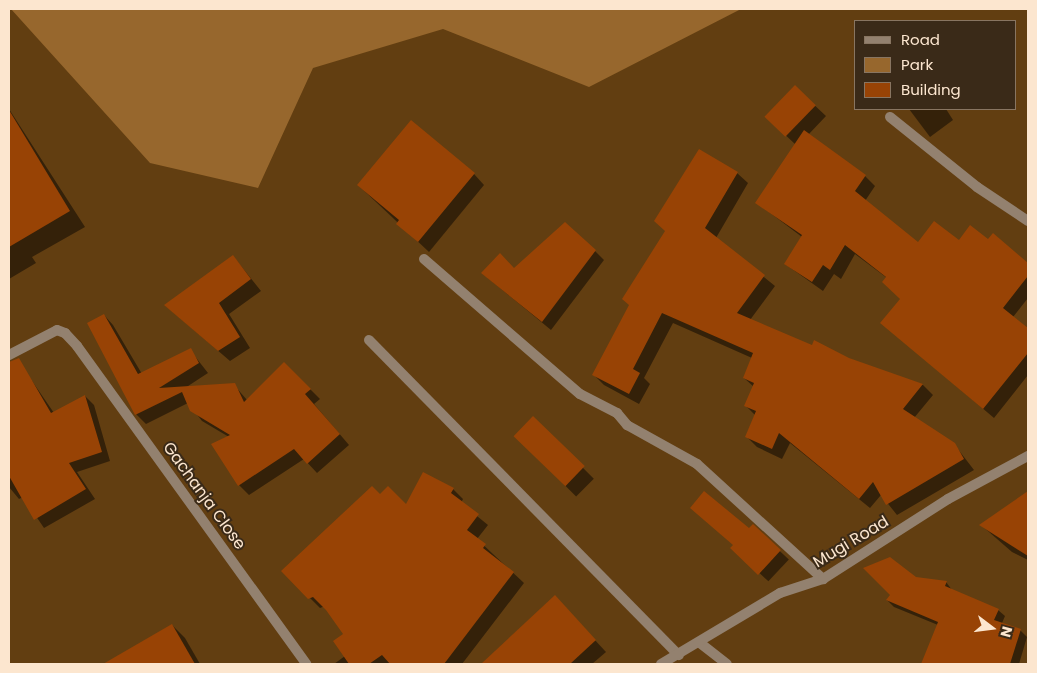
<!DOCTYPE html>
<style>
body{margin:0}
#map{position:relative;width:1037px;height:673px;overflow:hidden;background:#623e11;font-family:Poppins,sans-serif}
div>[style]{position:absolute}
.green>*{inset:0;background:#97672d}
.shadow>*{inset:0;background:#0007;transform-origin:0 0}
.building>*{inset:0;background:#984305;transform-origin:0 0}
.service>*{height:10px;margin:-5px;padding:0 5px;transform-origin:5px;border-radius:5px;background:#93816f}
.minor>*{height:10px;margin:-5px;padding:0 5px;transform-origin:5px;border-radius:5px;background:#93816f}
span{translate:-50% -50%;white-space:nowrap;text-align:center;line-height:1.15;-webkit-text-stroke:4px #3a2a18;paint-order:stroke}
.street-label{font-size:16px;color:#fce6cf}
.frame{position:absolute;inset:0;border:10px solid #fce6cf;pointer-events:none}
.legend{position:absolute;left:854px;top:20px;width:162px;height:90px;box-sizing:border-box;background:#3a2a18;border:1px solid #887561;margin:0;padding:6px 9px;list-style:none;font-size:15px;color:#fce6cf}
.legend li{display:flex;align-items:center;gap:10px;height:25px}
.legend b{width:25px;border:1px solid #887561}
.north{position:absolute;left:967px;top:603px;width:50px;height:50px;-webkit-text-stroke:4px #3a2a18;paint-order:stroke;rotate:105deg;font-size:14px;font-weight:700;line-height:20px;text-align:center;color:#fce6cf}
.north::after{content:'';display:block;margin:auto;width:18px;height:22px;background:#fce6cf;clip-path:polygon(50% 0,100% 100%,50% 72%,0 100%)}
</style>
<div id="map">
<div class="green">
<i style="clip-path:polygon(11px 9px,741px 9px,589px 87px,443px 29px,313px 68px,258px 188px,150px 163px)"></i>
</div>
<div class="shadow">
<i style="clip-path:polygon(795px 87px,826px 116px,808px 135px,865px 176px,875px 186px,865px 201px,918px 244px,989px 241px,993px 235px,1028px 264px,1028px 298px,1013px 317px,1028px 329px,1028px 375px,994px 418px,882px 323px,901px 300px,887px 278px,855px 254px,841px 279px,834px 274px,823px 291px,785px 264px,802px 237px,757px 203px,796px 145px,778px 128px)"></i>
<i style="clip-path:polygon(9px 109px,85px 227px,32px 257px,36px 263px,9px 279px)"></i>
<i style="clip-path:polygon(909px 109px,946px 109px,953px 120px,930px 137px)"></i>
<i style="clip-path:polygon(737px 173px,748px 183px,716px 238px,775px 286px,750px 320px,812px 346px,923px 385px,933px 395px,914px 418px,954px 444px,974px 470px,897px 515px,881px 495px,870px 508px,790px 443px,782px 459px,757px 447px,746px 436px,755px 415px,746px 406px,754px 387px,744px 378px,752px 358px,673px 323px,644px 378px,650px 384px,639px 404px,604px 385px,594px 375px)"></i>
<i style="clip-path:polygon(474px 174px,484px 185px,429px 252px,358px 185px)"></i>
<i style="clip-path:polygon(595px 251px,604px 260px,551px 330px,482px 273px,514px 270px)"></i>
<i style="clip-path:polygon(233px 256px,261px 291px,229px 314px,250px 348px,230px 361px,166px 306px)"></i>
<i style="clip-path:polygon(104px 315px,113px 325px,142px 374px,190px 350px,208px 373px,185px 388px,234px 385px,247px 400px,284px 363px,320px 399px,314px 404px,349px 445px,317px 473px,304px 459px,249px 495px,239px 485px,229px 437px,202px 421px,188px 403px,146px 424px,136px 414px)"></i>
<i style="clip-path:polygon(30px 378px,54px 413px,85px 396px,94px 405px,110px 461px,77px 472px,95px 499px,44px 528px,23px 497px,19px 499px,9px 487px,9px 390px)"></i>
<i style="left:533px;top:418px;width:86px;height:25px;rotate:45deg"></i>
<i style="clip-path:polygon(453px 489px,463px 499px,461px 503px,488px 525px,477px 539px,524px 583px,462px 664px,334px 664px,345px 656px,345px 635px,325px 606px,320px 608px,283px 571px,380px 496px,406px 506px)"></i>
<i style="clip-path:polygon(1028px 493px,1028px 560px,1012px 552px,981px 525px)"></i>
<i style="left:753px;top:526px;width:49px;height:30px;rotate:43deg"></i>
<i style="clip-path:polygon(915px 578px,946px 582px,952px 590px,998px 610px,1005px 616px,1002px 623px,1020px 630px,1027px 637px,1019px 664px,978px 664px,957px 658px,954px 664px,923px 664px,938px 625px,894px 607px,887px 600px)"></i>
<i style="clip-path:polygon(555px 597px,606px 652px,592px 664px,483px 664px)"></i>
<i style="clip-path:polygon(172px 625px,185px 638px,200px 664px,127px 664px,121px 655px)"></i>
</div>
<div class="building">
<i style="left:795px;top:85px;width:29px;height:44px;rotate:44deg"></i>
<i style="clip-path:polygon(9px 110px,70px 211px,9px 247px)"></i>
<i style="clip-path:polygon(411px 120px,475px 173px,418px 242px,396px 224px,399px 220px,357px 185px)"></i>
<i style="clip-path:polygon(804px 130px,866px 175px,855px 191px,918px 242px,934px 221px,959px 240px,970px 225px,988px 239px,993px 233px,1028px 263px,1028px 276px,1003px 308px,1028px 328px,1028px 353px,983px 409px,880px 323px,900px 299px,882px 282px,886px 277px,845px 245px,830px 270px,823px 265px,812px 282px,784px 264px,802px 235px,755px 203px)"></i>
<i style="clip-path:polygon(699px 149px,738px 172px,705px 228px,765px 275px,737px 313px,812px 345px,814px 340px,849px 358px,923px 384px,903px 409px,955px 443px,964px 459px,886px 505px,873px 482px,859px 499px,779px 433px,772px 449px,745px 437px,756px 411px,744px 406px,754px 383px,743px 378px,753px 353px,662px 313px,633px 369px,640px 373px,629px 394px,592px 375px,629px 305px,622px 299px,665px 231px,654px 221px)"></i>
<i style="clip-path:polygon(565px 222px,596px 250px,542px 322px,481px 273px,500px 253px,514px 268px)"></i>
<i style="clip-path:polygon(233px 255px,251px 279px,219px 303px,240px 337px,218px 351px,164px 305px)"></i>
<i style="clip-path:polygon(104px 314px,138px 374px,191px 348px,199px 363px,159px 388px,235px 383px,244px 402px,284px 362px,311px 389px,305px 394px,340px 434px,307px 464px,294px 449px,238px 486px,211px 444px,230px 435px,190px 411px,182px 392px,135px 415px,87px 323px)"></i>
<i style="clip-path:polygon(19px 358px,51px 413px,85px 395px,102px 452px,69px 463px,86px 489px,34px 520px,9px 476px,9px 362px)"></i>
<i style="left:533px;top:416px;width:72px;height:28px;rotate:44deg"></i>
<i style="clip-path:polygon(423px 472px,454px 488px,451px 493px,479px 514px,467px 530px,486px 544px,483px 548px,514px 572px,444px 664px,390px 664px,382px 655px,369px 664px,349px 664px,333px 641px,343px 634px,326px 610px,313px 597px,308px 599px,281px 571px,372px 486px,380px 494px,388px 486px,406px 504px)"></i>
<i style="clip-path:polygon(704px 491px,749px 528px,753px 524px,781px 550px,758px 575px,730px 548px,733px 545px,690px 508px)"></i>
<i style="clip-path:polygon(1028px 491px,1028px 556px,979px 525px)"></i>
<i style="clip-path:polygon(890px 557px,916px 577px,947px 581px,945px 586px,999px 609px,994px 620px,1021px 629px,1010px 664px,921px 664px,938px 622px,886px 600px,890px 595px,863px 568px)"></i>
<i style="clip-path:polygon(555px 595px,596px 640px,570px 664px,481px 664px)"></i>
<i style="clip-path:polygon(172px 624px,195px 664px,103px 664px)"></i>
</div>
<div class="service">
<i style="left:9px;top:355px;width:54px;rotate:-27.5deg"></i>
<i style="left:57px;top:330px;width:9px;rotate:21deg"></i>
<i style="left:65px;top:333px;width:18px;rotate:47deg"></i>
</div>
<div class="minor">
<i style="left:890px;top:117px;width:112px;rotate:38.8deg"></i>
<i style="left:977px;top:187px;width:61px;rotate:33.7deg"></i>
<i style="left:424px;top:259px;width:206px;rotate:40.9deg"></i>
<i style="left:580px;top:394px;width:42px;rotate:27.2deg"></i>
<i style="left:617px;top:413px;width:16px;rotate:50deg"></i>
<i style="left:627px;top:425px;width:80px;rotate:29.1deg"></i>
<i style="left:697px;top:464px;width:171px;rotate:42.4deg"></i>
<i style="left:369px;top:340px;width:442px;rotate:45.5deg"></i>
<i style="left:77px;top:346px;width:392px;rotate:54.2deg"></i>
<i style="left:700px;top:643px;width:34px;rotate:38deg"></i>
<i style="left:661px;top:664px;width:139px;rotate:-30.8deg"></i>
<i style="left:780px;top:593px;width:45px;rotate:-18deg"></i>
<i style="left:823px;top:579px;width:148px;rotate:-32.6deg"></i>
<i style="left:948px;top:499px;width:91px;rotate:-28.3deg"></i>
</div>
<div class="street-label">
<span style="left:204px;top:496px;rotate:54deg">Gachanja Close</span>
<span style="left:851px;top:542px;rotate:-31deg">Mugi Road</span>
</div>
<div class="frame"></div>
<ul class="legend">
<li><b style="height:6px;background:#93816f"></b>Road</li>
<li><b style="height:14px;background:#97672d"></b>Park</li>
<li><b style="height:14px;background:#984305"></b>Building</li>
</ul>
<div class="north">N</div>
</div>
